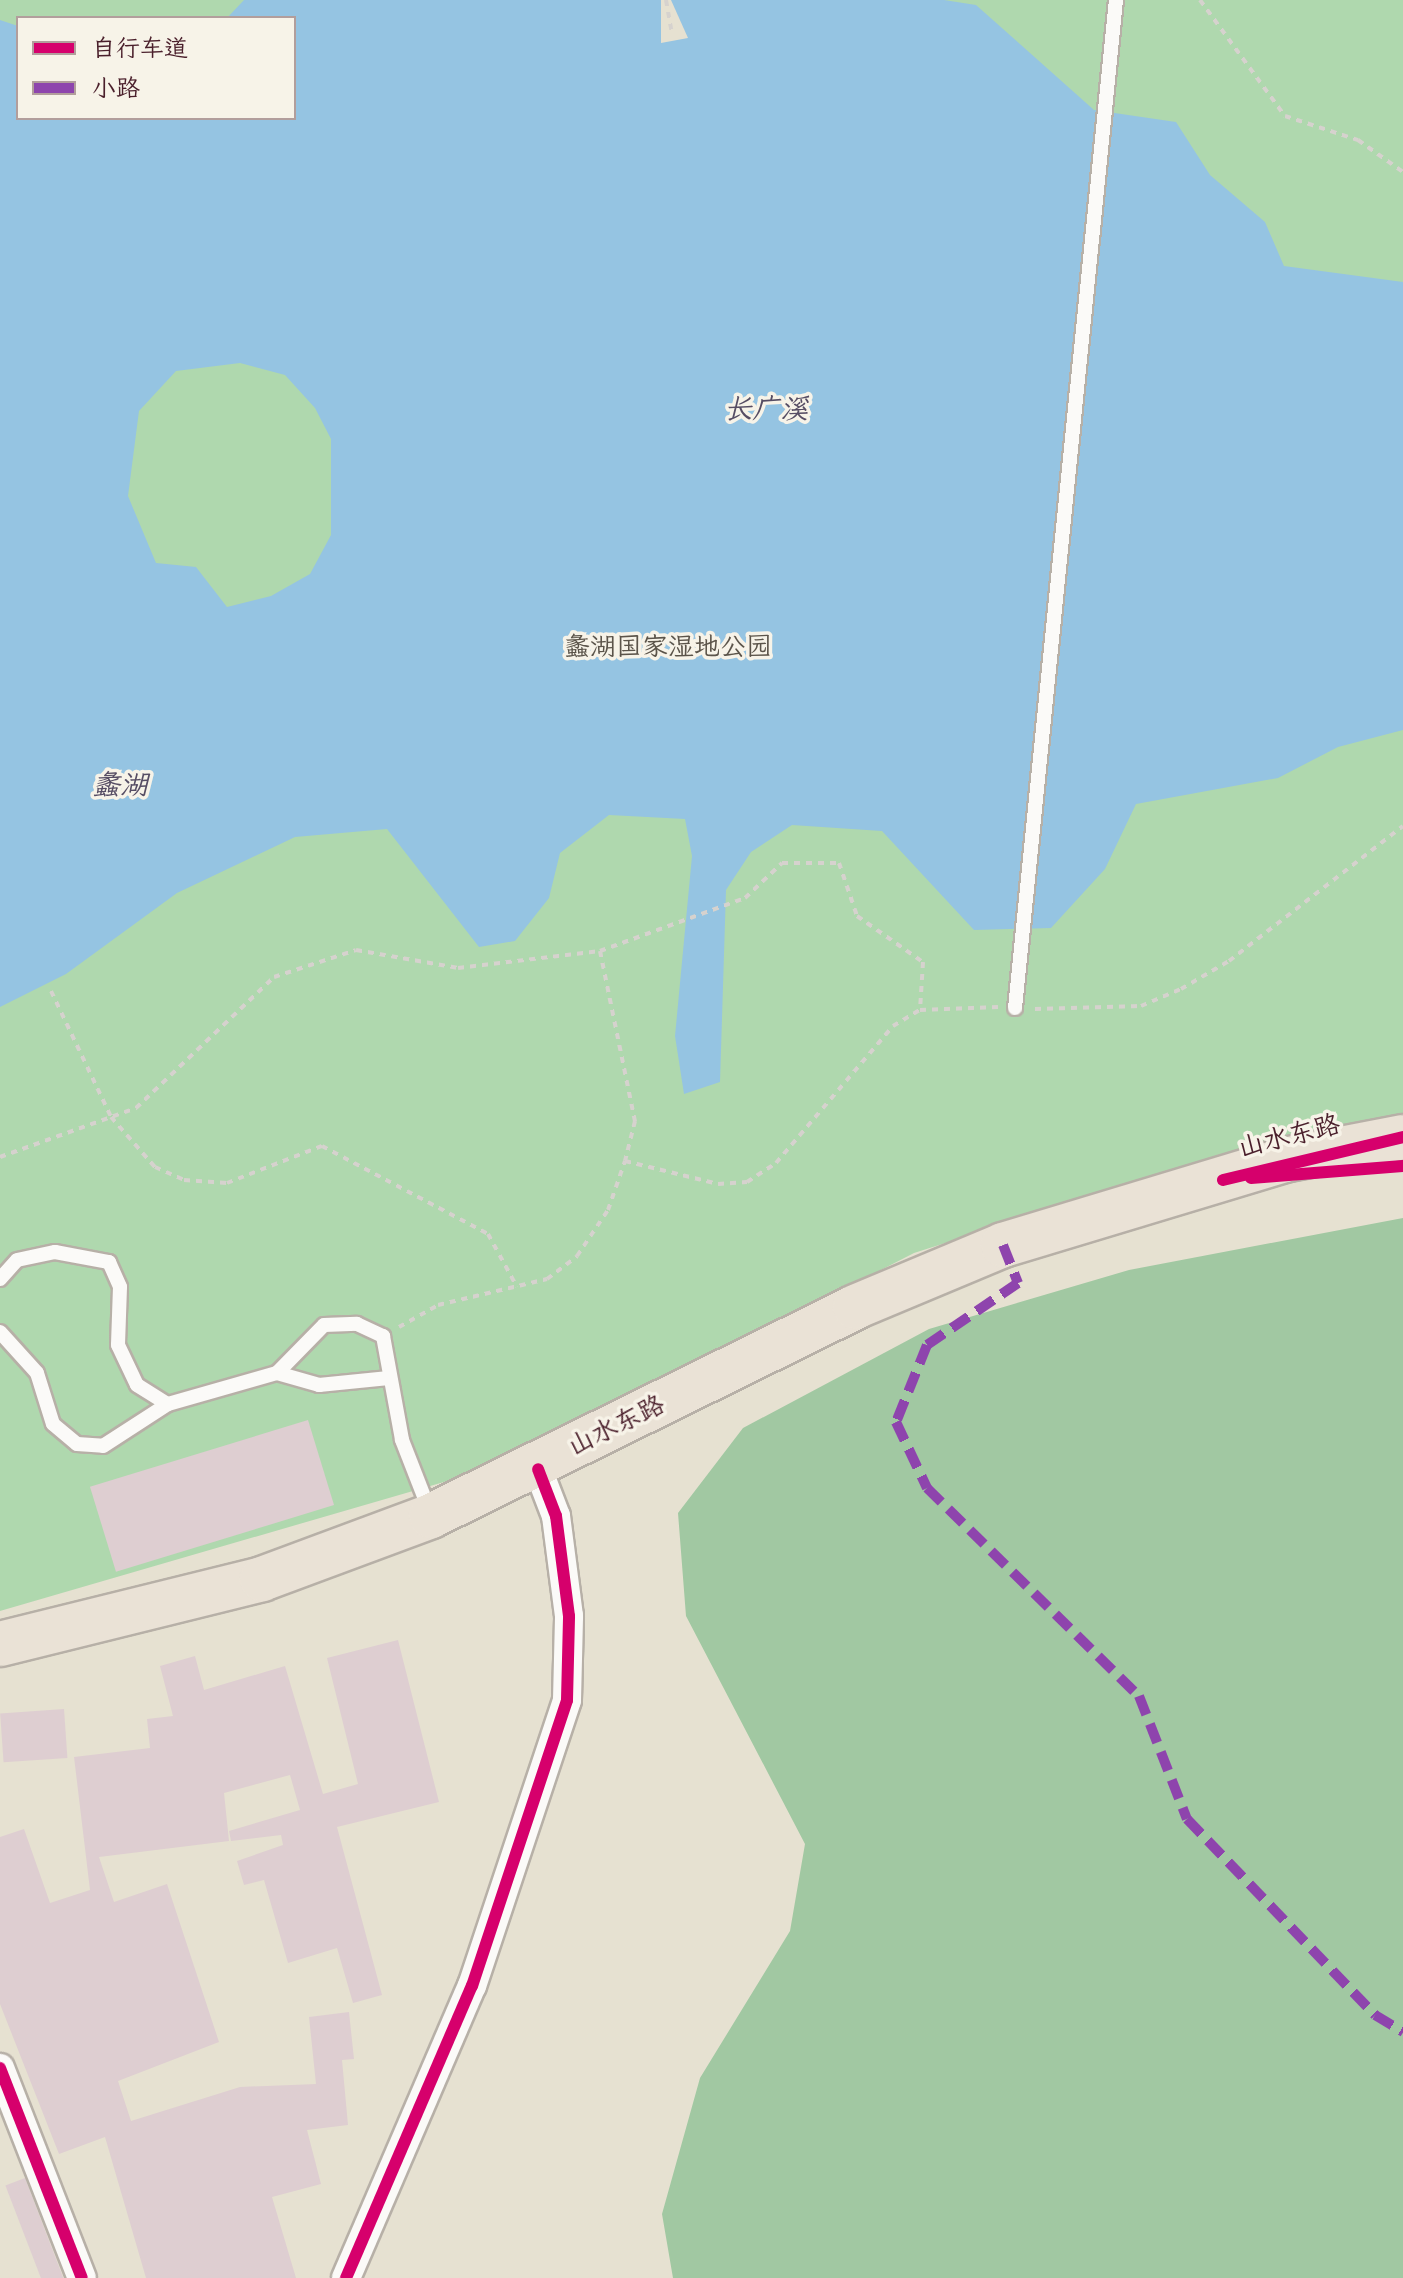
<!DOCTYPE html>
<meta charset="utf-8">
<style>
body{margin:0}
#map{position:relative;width:1403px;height:2278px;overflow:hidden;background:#e6e1d1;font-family:"Gochi Hand","LXGW WenKai TC",sans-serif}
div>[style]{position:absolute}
.green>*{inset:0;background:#afd8ae}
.forest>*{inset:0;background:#a1c8a2}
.water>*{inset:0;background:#95c4e2}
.pier>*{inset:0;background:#e6e1d1}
.building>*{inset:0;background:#deced1;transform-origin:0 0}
.path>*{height:4px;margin-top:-2px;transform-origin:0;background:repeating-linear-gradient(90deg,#d6d2ce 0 6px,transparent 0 12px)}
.roads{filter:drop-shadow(2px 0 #b7b0a7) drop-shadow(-2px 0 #b7b0a7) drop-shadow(0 2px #b7b0a7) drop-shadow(0 -2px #b7b0a7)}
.lane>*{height:14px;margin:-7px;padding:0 7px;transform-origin:7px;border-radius:7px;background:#fbfaf8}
.street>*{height:28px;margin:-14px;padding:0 14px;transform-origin:14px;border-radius:14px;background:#fbfaf8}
.highway>*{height:44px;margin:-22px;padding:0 22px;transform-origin:22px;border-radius:22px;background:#eae2d6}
.quiet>*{height:10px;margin-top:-5px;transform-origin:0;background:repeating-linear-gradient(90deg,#8e44ad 0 20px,transparent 0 30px)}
.cycleway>*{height:12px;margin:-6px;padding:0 6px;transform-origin:6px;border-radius:6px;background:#d6006c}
span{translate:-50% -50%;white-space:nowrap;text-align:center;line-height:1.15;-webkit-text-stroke:7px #f7f3e8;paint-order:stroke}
.park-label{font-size:26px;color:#5b544a}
.street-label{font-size:26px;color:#4a1f2b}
.water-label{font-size:28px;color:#564d64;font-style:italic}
.legend{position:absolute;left:16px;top:16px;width:280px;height:104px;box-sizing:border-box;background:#f7f3e8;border:2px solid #b29e9c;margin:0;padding:10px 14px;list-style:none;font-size:24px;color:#4a1f2b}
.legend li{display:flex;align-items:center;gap:16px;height:40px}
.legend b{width:40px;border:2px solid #b29e9c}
</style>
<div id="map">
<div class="green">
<i style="clip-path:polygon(evenodd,0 0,1403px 0,1403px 1140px,1258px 1143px,914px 1253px,499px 1466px,0 1611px,0 0,18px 18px,294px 18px,294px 118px,18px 118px,18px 18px)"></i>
</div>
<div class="forest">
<i style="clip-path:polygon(1403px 1218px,1403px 2278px,673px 2278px,662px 2214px,700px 2078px,790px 1931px,805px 1844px,686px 1616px,678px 1513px,743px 1428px,929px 1329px,1129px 1270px)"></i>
</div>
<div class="water">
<i style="clip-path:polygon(evenodd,244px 0,944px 0,976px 5px,1094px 110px,1176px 122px,1210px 175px,1265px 222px,1284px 266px,1403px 282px,1403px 730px,1338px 747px,1278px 778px,1136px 804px,1105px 869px,1051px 928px,974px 930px,882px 831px,792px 825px,751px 852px,726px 890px,720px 1082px,684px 1094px,675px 1036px,692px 856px,685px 819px,609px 815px,560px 853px,549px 898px,515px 941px,479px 947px,387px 829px,295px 837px,177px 893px,66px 974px,0 1007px,0 20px,18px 26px,18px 118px,294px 118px,294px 18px,227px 18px,244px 0,240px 363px,285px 375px,315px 408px,331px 439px,331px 535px,310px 574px,271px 596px,227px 607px,196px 567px,156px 563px,128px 496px,139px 411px,176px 371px,240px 363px)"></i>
</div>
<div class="pier">
<i style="clip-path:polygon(661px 0,671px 0,688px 38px,661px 43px)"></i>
</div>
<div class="building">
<i style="left:308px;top:1420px;width:89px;height:228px;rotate:73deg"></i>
<i style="clip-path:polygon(398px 1640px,439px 1802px,337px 1827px,382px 1995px,353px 2003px,337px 1948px,288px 1963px,264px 1880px,244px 1885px,237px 1861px,283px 1845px,281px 1835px,231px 1841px,229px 1831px,300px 1810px,290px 1775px,224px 1793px,229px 1841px,99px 1857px,114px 1902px,167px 1884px,219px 2042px,118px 2081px,131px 2121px,240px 2087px,316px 2084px,309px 2017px,349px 2012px,354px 2059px,342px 2060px,348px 2125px,307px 2130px,321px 2184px,272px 2197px,296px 2278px,146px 2278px,105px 2137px,59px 2154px,0 2004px,0 1837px,24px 1829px,50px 1903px,90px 1890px,74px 1757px,150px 1748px,147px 1719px,173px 1716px,160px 1666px,195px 1656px,204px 1690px,285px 1666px,323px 1794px,358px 1784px,327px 1658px)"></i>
<i style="left:64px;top:1709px;width:49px;height:64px;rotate:86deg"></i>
<i style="left:25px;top:2178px;width:107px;height:21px;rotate:69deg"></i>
</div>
<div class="path">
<i style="left:666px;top:0;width:34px;rotate:80deg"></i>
<i style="left:1200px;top:0;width:144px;rotate:53.8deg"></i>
<i style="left:1285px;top:116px;width:77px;rotate:18.2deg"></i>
<i style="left:1358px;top:140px;width:55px;rotate:35.4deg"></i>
<i style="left:600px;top:951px;width:154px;rotate:-20.1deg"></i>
<i style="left:745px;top:898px;width:51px;rotate:-43.4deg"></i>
<i style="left:782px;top:863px;width:57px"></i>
<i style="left:839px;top:863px;width:56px;rotate:71.2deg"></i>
<i style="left:857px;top:916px;width:80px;rotate:34.9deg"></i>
<i style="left:923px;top:962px;width:48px;rotate:93.6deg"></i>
<i style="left:51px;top:991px;width:140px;rotate:64.5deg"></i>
<i style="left:111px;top:1117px;width:67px;rotate:48.7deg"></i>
<i style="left:155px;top:1167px;width:32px;rotate:24deg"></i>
<i style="left:184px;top:1180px;width:43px;rotate:4deg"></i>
<i style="left:227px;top:1183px;width:102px;rotate:-21.3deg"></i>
<i style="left:322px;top:1146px;width:188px;rotate:27.9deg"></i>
<i style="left:488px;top:1234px;width:60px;rotate:61.3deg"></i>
<i style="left:1035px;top:1009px;width:106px;rotate:-1.6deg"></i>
<i style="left:1141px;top:1006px;width:43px;rotate:-23deg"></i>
<i style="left:1181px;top:989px;width:56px;rotate:-30.3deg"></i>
<i style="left:1229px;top:961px;width:220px;rotate:-37.8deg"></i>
<i style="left:0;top:1157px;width:145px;rotate:-19.8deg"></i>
<i style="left:136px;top:1108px;width:190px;rotate:-43.5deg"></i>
<i style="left:274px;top:977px;width:86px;rotate:-18.2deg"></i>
<i style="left:356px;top:950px;width:104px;rotate:10deg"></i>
<i style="left:458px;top:968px;width:143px;rotate:-6.8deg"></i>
<i style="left:600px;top:951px;width:174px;rotate:78.4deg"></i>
<i style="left:635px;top:1121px;width:41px;rotate:104deg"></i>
<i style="left:625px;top:1161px;width:96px;rotate:13.9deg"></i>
<i style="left:718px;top:1184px;width:29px;rotate:-4deg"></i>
<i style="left:747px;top:1182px;width:35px;rotate:-33deg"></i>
<i style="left:776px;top:1163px;width:180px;rotate:-49.5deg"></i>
<i style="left:893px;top:1026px;width:31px;rotate:-31deg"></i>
<i style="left:920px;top:1010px;width:78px;rotate:-2.2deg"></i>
<i style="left:399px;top:1327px;width:45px;rotate:-29.4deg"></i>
<i style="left:438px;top:1305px;width:112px;rotate:-13.4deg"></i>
<i style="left:547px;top:1279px;width:38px;rotate:-37deg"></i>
<i style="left:577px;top:1256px;width:55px;rotate:-56deg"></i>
<i style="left:608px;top:1210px;width:52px;rotate:-70.9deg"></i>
</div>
<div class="roads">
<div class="lane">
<i style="left:1015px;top:1008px;width:1013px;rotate:-84.28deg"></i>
<i style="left:0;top:1279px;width:25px;rotate:-48deg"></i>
<i style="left:17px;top:1260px;width:39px;rotate:-12deg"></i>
<i style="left:55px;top:1252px;width:55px;rotate:10.5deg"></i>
<i style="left:109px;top:1262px;width:27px;rotate:66deg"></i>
<i style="left:120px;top:1287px;width:58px;rotate:92deg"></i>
<i style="left:118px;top:1345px;width:44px;rotate:64.6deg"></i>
<i style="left:137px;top:1385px;width:36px;rotate:32deg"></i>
<i style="left:0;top:1332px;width:55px;rotate:47.9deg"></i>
<i style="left:37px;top:1373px;width:53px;rotate:72.6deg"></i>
<i style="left:53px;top:1424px;width:31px;rotate:40deg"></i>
<i style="left:77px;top:1444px;width:26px;rotate:4deg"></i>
<i style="left:103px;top:1446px;width:77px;rotate:-32.9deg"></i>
<i style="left:168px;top:1404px;width:113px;rotate:-15.9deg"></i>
<i style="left:277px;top:1373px;width:67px;rotate:-45.6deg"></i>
<i style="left:324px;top:1325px;width:33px;rotate:-2deg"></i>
<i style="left:357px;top:1324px;width:29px;rotate:25deg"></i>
<i style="left:383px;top:1336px;width:106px;rotate:79.6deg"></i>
<i style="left:402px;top:1440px;width:77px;rotate:68.7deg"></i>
<i style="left:277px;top:1373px;width:44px;rotate:15.9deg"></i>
<i style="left:319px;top:1385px;width:70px;rotate:-5.7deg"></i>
</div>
<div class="street">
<i style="left:0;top:2068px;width:225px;rotate:68.7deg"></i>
<i style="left:346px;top:2278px;width:318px;rotate:-66.7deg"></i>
<i style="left:472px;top:1986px;width:301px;rotate:-71.6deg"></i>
<i style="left:567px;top:1700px;width:84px;rotate:-88.6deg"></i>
<i style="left:569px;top:1616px;width:101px;rotate:-97.4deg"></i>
<i style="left:556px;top:1516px;width:50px;rotate:-111deg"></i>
</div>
<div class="highway">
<i style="left:0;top:1644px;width:270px;rotate:-13.9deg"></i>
<i style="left:262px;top:1579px;width:180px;rotate:-20.4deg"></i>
<i style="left:431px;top:1516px;width:473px;rotate:-26.2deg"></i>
<i style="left:855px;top:1307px;width:160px;rotate:-22.7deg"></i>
<i style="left:1003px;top:1245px;width:294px;rotate:-16.8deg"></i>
<i style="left:1284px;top:1160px;width:121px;rotate:-10.9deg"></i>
</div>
</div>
<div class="quiet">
<i style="left:1003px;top:1245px;width:41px;rotate:68.5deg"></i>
<i style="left:1018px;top:1283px;width:110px;rotate:145.7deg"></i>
<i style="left:927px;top:1345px;width:83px;rotate:111.9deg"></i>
<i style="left:896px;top:1422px;width:73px;rotate:64.8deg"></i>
<i style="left:927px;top:1488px;width:297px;rotate:44.5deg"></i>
<i style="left:1139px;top:1696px;width:132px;rotate:68.7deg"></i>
<i style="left:1187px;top:1819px;width:272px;rotate:46.2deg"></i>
<i style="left:1375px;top:2015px;width:33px;rotate:31deg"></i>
</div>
<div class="cycleway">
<i style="left:1251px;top:1178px;width:152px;rotate:-4.5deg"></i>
<i style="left:1223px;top:1180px;width:185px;rotate:-13.4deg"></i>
<i style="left:0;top:2068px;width:225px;rotate:68.7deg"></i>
<i style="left:346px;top:2278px;width:318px;rotate:-66.7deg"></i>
<i style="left:472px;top:1986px;width:301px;rotate:-71.6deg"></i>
<i style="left:567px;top:1700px;width:84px;rotate:-88.6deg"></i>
<i style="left:569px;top:1616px;width:101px;rotate:-97.4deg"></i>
<i style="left:556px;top:1516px;width:50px;rotate:-111deg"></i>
</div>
<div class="park-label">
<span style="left:668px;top:651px">蠡湖国家湿地公园</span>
</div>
<div class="street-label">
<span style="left:1290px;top:1140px;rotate:-14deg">山水东路</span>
<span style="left:618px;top:1429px;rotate:-26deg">山水东路</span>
</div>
<div class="water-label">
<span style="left:766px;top:413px">长广溪</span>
<span style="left:120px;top:789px">蠡湖</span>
</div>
<ul class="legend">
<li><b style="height:10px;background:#d6006c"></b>自行车道</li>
<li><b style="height:10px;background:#8e44ad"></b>小路</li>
</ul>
</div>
